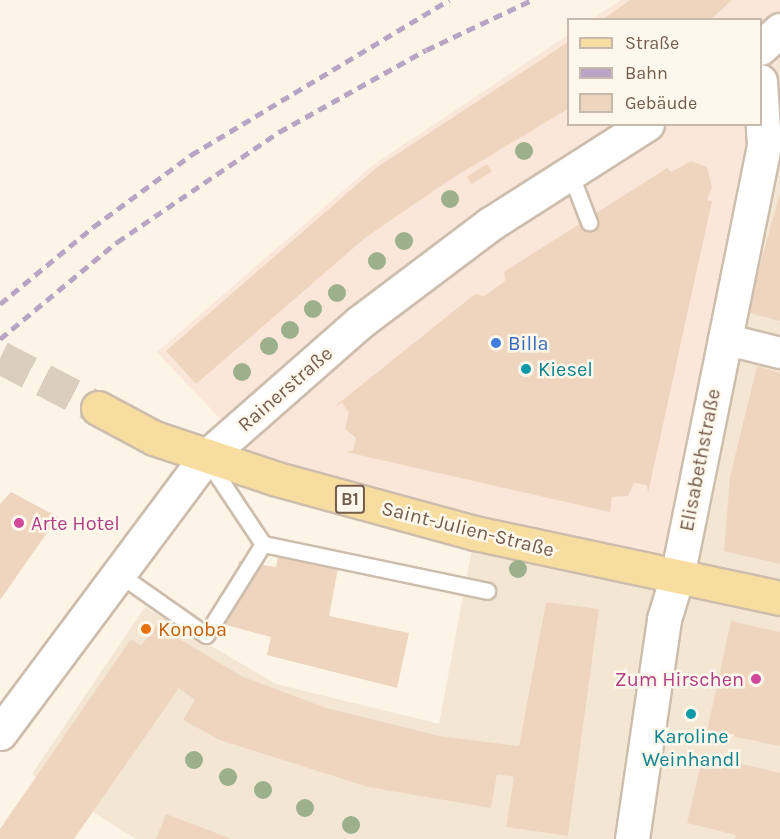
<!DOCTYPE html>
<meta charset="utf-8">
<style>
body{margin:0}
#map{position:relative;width:780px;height:839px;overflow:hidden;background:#fcf4e6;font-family:Karla,sans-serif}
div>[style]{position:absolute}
.residential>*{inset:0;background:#f3e7d4}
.commercial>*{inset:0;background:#fbe6da}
.building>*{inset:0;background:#f0d5be;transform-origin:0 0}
.primary-tunnel>*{height:33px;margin-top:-16.5px;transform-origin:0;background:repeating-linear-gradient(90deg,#dacebf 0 33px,transparent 0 49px)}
.roads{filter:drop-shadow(2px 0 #cdbdac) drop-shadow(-2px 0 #cdbdac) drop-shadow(0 2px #cdbdac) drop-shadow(0 -2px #cdbdac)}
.service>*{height:15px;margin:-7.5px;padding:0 7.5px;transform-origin:7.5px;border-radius:7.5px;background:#fff}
.minor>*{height:30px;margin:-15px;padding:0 15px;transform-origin:15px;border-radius:15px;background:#fff}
.tertiary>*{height:33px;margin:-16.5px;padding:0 16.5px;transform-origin:16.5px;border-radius:16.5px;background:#fff}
.primary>*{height:33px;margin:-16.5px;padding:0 16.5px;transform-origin:16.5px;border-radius:16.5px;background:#f8dda0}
.rail>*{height:4.5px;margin-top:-2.25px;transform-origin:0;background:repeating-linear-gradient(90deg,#b8a4c5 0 9px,transparent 0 15px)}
.trees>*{width:18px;height:18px;margin:-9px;border-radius:50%;background:#9db08c}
.dots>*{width:16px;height:16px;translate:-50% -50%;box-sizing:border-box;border:3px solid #fef8ec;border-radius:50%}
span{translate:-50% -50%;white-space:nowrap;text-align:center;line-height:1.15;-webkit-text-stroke:5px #fef8ec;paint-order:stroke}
.shield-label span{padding:2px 4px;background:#fef8ec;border:2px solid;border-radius:4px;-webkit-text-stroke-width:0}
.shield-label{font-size:18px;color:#745c4b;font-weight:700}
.shop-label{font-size:20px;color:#366cbe}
.left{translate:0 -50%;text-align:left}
.culture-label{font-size:20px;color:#0d838f}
.street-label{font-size:20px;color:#745c4b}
.hotel-label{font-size:20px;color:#b23c85}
.right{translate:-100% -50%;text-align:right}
.food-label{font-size:20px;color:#c56008}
.legend{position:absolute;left:567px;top:18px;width:195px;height:108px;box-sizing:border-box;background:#fef8ec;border:2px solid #c7baac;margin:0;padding:8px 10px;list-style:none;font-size:18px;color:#745c4b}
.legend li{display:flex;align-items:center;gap:12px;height:30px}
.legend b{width:30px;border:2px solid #c7baac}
</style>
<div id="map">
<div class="residential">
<i style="clip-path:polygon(780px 47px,780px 839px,136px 839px,32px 774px,145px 607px,276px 684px,439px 724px,475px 533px,724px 280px)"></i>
</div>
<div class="commercial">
<i style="clip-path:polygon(621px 0,780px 0,780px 47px,724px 280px,668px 560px,277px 479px,157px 352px,373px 165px,568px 35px,568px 124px,760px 124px,760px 20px,592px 19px)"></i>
</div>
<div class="building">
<i style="clip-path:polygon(630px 0,732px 0,710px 20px,602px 20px)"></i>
<i style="clip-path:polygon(568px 42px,568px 109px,451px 179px,365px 238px,196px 384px,166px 351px,376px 168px)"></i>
<i style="clip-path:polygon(691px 161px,707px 167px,712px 187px,707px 200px,712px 201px,648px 493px,647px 485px,634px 483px,628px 496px,612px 497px,610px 512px,346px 452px,353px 450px,356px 438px,345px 429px,349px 413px,342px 403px,334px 407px,475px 294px,484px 296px,505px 281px,504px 272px,667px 168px,671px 172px)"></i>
<i style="left:487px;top:164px;width:9px;height:24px;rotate:58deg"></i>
<i style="clip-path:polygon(780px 193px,780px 321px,747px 312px)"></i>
<i style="clip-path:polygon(757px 366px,780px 373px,780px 564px,724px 551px,730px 477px)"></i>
<i style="clip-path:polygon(11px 492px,58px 517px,0 600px,0 504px)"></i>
<i style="clip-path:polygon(281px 542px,341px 553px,329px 616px,409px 633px,397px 688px,267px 655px,271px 637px,214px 622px,221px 595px,233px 598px,239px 561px,276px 567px)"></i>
<i style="clip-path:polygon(546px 602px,599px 609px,568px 836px,506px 827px,514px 777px,497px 774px,491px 808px,368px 787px,220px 740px,183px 720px,195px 700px,179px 688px,74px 839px,0 839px,0 829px,131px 639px,141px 646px,156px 625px,243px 677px,326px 708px,439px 736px,519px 746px)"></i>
<i style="clip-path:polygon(731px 621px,780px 632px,780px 746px,707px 731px)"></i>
<i style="clip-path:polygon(703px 755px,780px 773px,780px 839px,735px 839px,736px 835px,687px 823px)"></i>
<i style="clip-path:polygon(166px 814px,232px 839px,156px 839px)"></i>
</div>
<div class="primary-tunnel">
<i style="left:0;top:357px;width:110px;rotate:27.5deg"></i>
</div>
<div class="roads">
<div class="service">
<i style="left:570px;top:173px;width:53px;rotate:68.8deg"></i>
<i style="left:207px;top:460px;width:101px;rotate:56.3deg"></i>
<i style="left:263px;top:544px;width:229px;rotate:11.8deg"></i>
<i style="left:119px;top:574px;width:106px;rotate:35deg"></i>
<i style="left:206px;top:635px;width:107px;rotate:-57.9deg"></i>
</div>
<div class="minor">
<i style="left:724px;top:339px;width:58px;rotate:14deg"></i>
</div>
<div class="tertiary">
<i style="left:760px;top:48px;width:27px;rotate:-42deg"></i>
<i style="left:0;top:733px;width:343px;rotate:-53.3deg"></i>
<i style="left:205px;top:458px;width:206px;rotate:-41.3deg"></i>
<i style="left:360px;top:322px;width:163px;rotate:-37deg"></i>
<i style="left:490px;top:224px;width:186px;rotate:-32.5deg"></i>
<i style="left:632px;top:839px;width:222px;rotate:-81.7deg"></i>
<i style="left:664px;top:619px;width:44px;rotate:-72.8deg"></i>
<i style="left:677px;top:577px;width:441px;rotate:-78.6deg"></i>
<i style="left:764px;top:145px;width:64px;rotate:-93.6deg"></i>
</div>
<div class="primary">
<i style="left:98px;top:408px;width:64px;rotate:28.2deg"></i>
<i style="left:154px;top:438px;width:130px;rotate:18.4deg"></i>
<i style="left:277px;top:479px;width:205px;rotate:15.3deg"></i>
<i style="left:475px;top:533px;width:312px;rotate:12deg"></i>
</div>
</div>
<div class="rail">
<i style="left:0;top:304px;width:121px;rotate:-39.6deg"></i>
<i style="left:93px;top:227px;width:122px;rotate:-36.3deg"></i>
<i style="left:191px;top:155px;width:301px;rotate:-31deg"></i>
<i style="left:0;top:339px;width:152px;rotate:-39.7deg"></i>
<i style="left:117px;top:242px;width:196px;rotate:-34.2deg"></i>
<i style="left:279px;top:132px;width:168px;rotate:-29.2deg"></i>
<i style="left:426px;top:50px;width:117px;rotate:-25.3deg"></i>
</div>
<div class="trees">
<i style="left:524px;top:151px"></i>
<i style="left:450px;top:199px"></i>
<i style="left:404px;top:241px"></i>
<i style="left:377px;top:261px"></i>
<i style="left:337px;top:293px"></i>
<i style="left:313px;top:309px"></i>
<i style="left:290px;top:330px"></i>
<i style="left:269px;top:346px"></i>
<i style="left:242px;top:372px"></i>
<i style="left:518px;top:569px"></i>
<i style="left:194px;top:760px"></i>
<i style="left:228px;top:777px"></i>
<i style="left:263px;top:790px"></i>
<i style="left:305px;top:808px"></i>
<i style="left:351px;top:825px"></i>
</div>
<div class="dots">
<i style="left:496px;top:343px;background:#3f7fe0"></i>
<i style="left:526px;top:369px;background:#0f9aa8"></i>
<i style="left:19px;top:523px;background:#d1479c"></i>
<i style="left:146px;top:629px;background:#e8710a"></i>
<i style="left:756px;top:679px;background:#d1479c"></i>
<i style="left:691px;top:714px;background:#0f9aa8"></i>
</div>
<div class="shield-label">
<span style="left:350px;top:499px">B1</span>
</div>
<div class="shop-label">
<span class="left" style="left:508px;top:343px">Billa</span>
</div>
<div class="culture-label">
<span class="left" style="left:538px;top:369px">Kiesel</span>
<span style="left:691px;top:748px">Karoline<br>Weinhandl</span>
</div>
<div class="street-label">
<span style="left:285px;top:389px;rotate:-41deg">Rainerstraße</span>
<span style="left:700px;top:460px;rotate:-79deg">Elisabethstraße</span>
<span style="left:468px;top:529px;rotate:14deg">Saint-Julien-Straße</span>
</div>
<div class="hotel-label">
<span class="left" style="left:31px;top:523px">Arte Hotel</span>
<span class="right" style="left:744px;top:679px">Zum Hirschen</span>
</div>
<div class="food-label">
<span class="left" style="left:158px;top:629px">Konoba</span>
</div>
<ul class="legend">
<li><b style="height:8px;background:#f8dda0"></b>Straße</li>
<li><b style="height:8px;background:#b8a4c5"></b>Bahn</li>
<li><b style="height:16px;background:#f0d5be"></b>Gebäude</li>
</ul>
</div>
